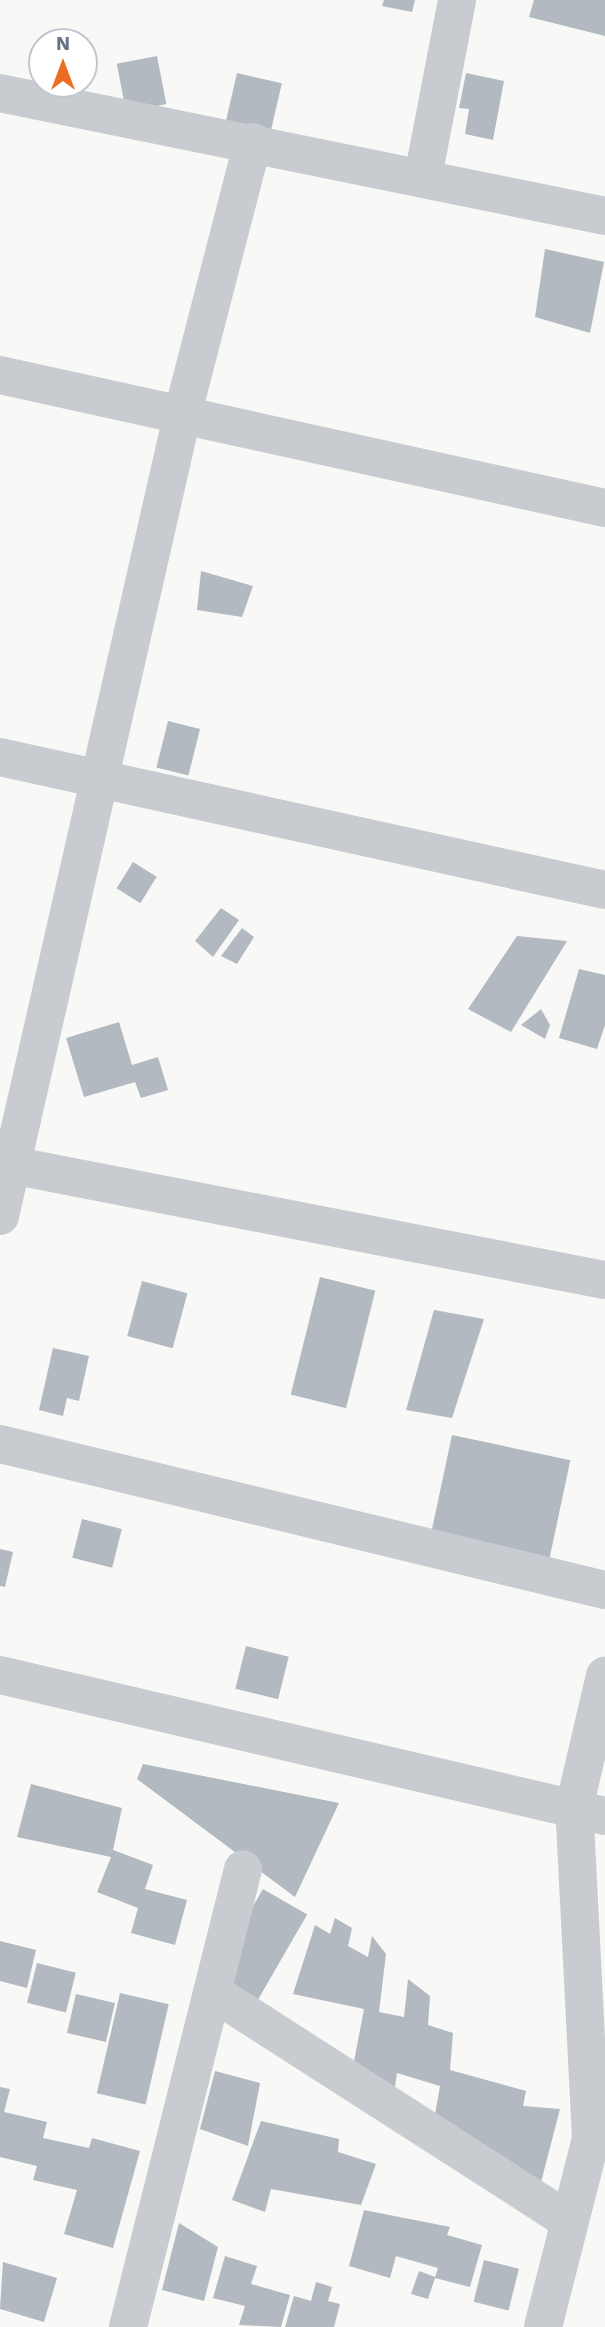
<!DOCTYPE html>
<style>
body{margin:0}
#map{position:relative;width:605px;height:2327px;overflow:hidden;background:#f8f8f6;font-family:"Work Sans",sans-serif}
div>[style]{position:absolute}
.building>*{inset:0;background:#b3b9c0;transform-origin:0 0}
.street>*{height:38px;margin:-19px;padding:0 19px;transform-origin:19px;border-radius:19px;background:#c8cbcf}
span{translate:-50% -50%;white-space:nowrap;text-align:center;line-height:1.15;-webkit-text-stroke:7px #fff;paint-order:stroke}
.north{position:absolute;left:28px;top:28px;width:70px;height:70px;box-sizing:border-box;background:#fff;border:2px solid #c2c7cf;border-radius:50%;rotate:0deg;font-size:19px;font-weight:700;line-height:28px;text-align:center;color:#667488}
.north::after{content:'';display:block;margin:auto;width:24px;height:32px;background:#ec6c22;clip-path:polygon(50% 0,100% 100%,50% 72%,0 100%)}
</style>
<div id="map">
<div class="building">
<i style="clip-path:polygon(384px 0,415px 0,412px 12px,382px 6px)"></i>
<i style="clip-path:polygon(534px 0,605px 0,605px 36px,529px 17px)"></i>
<i style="left:157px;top:56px;width:49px;height:41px;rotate:79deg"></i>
<i style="left:237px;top:73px;width:46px;height:51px;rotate:13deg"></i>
<i style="clip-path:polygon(466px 73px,504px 81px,493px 140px,465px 134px,469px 109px,459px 108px)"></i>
<i style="clip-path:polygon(545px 249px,604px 262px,590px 333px,535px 317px)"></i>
<i style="clip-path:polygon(201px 571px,253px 586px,242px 617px,197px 610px)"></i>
<i style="left:168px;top:721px;width:33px;height:48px;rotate:14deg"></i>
<i style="left:133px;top:862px;width:28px;height:31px;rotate:32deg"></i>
<i style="clip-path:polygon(221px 908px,239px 920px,213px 957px,195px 941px)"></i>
<i style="clip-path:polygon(242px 928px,254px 937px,237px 964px,221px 956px)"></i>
<i style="clip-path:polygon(517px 936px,567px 941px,511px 1032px,468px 1009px)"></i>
<i style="clip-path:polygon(579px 969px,605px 975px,605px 1025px,597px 1049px,559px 1038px)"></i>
<i style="clip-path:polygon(541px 1009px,550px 1025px,545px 1039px,521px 1025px)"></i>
<i style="clip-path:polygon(119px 1022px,132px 1065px,158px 1057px,168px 1090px,141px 1098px,135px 1082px,84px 1097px,66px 1038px)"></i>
<i style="left:320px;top:1277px;width:57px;height:121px;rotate:14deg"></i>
<i style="left:142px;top:1281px;width:47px;height:57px;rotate:15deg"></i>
<i style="clip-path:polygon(434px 1310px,484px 1319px,452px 1418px,406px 1410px)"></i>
<i style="clip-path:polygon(53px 1348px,89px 1356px,79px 1401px,67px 1398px,63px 1416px,39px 1410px)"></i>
<i style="left:452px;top:1435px;width:121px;height:111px;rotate:12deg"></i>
<i style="left:82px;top:1519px;width:41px;height:40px;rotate:14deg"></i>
<i style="clip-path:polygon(0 1549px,13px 1552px,5px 1587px,0 1586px)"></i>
<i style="left:246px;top:1646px;width:44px;height:44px;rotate:14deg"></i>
<i style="clip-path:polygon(143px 1764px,339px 1803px,295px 1897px,137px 1779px)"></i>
<i style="clip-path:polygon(31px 1784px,122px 1808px,113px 1850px,153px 1865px,145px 1889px,187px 1900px,175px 1945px,131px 1933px,138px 1908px,97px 1892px,111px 1857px,17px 1837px)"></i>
<i style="left:263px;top:1889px;width:51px;height:108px;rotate:30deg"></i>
<i style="clip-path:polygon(335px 1918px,352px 1928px,348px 1946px,368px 1957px,372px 1936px,386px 1954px,379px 2012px,404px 2017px,408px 1979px,430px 1996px,428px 2025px,453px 2033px,450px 2070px,526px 2091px,523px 2106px,560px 2109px,540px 2186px,433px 2126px,440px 2086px,397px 2073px,393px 2100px,352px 2072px,364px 2009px,293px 1994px,315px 1925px,330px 1934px)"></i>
<i style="clip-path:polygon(0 1941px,36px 1950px,27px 1988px,0 1981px)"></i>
<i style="left:37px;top:1963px;width:40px;height:41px;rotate:14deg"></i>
<i style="left:120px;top:1993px;width:50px;height:103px;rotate:13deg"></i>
<i style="left:76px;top:1994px;width:40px;height:40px;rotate:13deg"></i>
<i style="clip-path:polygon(215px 2071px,260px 2083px,248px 2146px,200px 2129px)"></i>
<i style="clip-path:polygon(0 2087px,10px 2089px,4px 2112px,47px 2122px,43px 2138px,89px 2148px,92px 2138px,140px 2151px,113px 2248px,64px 2234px,77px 2190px,33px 2180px,37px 2166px,0 2157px)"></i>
<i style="clip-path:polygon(261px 2121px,339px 2139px,338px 2152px,376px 2164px,361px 2205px,271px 2189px,265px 2212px,232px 2200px)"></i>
<i style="clip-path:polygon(364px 2210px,450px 2227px,447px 2235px,482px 2245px,470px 2287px,435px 2278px,428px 2299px,411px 2294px,419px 2271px,435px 2277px,438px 2268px,396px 2256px,390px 2278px,349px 2266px)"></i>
<i style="clip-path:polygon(179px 2223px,218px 2247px,204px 2301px,162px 2290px)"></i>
<i style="clip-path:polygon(225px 2256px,257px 2266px,251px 2284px,290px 2295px,281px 2327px,239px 2325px,245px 2306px,213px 2298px)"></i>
<i style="left:484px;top:2260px;width:36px;height:43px;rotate:14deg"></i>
<i style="clip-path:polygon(3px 2262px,57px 2278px,44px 2322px,0 2309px)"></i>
<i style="clip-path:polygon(316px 2282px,332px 2287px,328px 2301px,340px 2304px,334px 2327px,285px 2327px,294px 2296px,311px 2301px)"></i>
</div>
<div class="street">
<i style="left:0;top:93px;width:617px;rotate:11.49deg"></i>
<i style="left:423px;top:177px;width:180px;rotate:-79.1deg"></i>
<i style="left:0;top:375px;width:619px;rotate:12.4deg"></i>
<i style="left:0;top:757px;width:619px;rotate:12.4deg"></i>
<i style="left:0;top:1163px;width:616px;rotate:10.95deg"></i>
<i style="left:0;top:1216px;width:820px;rotate:-77.18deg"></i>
<i style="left:182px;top:416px;width:283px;rotate:-75.5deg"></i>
<i style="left:0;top:1444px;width:622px;rotate:13.57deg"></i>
<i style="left:0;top:1675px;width:621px;rotate:13.12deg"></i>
<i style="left:214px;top:1993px;width:421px;rotate:32.7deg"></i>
<i style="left:128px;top:2327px;width:472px;rotate:-75.9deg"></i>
<i style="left:543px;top:2327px;width:195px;rotate:-75.7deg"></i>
<i style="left:591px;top:2138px;width:330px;rotate:-92.9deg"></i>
<i style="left:574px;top:1808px;width:136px;rotate:-76.8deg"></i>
</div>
<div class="north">N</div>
</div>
